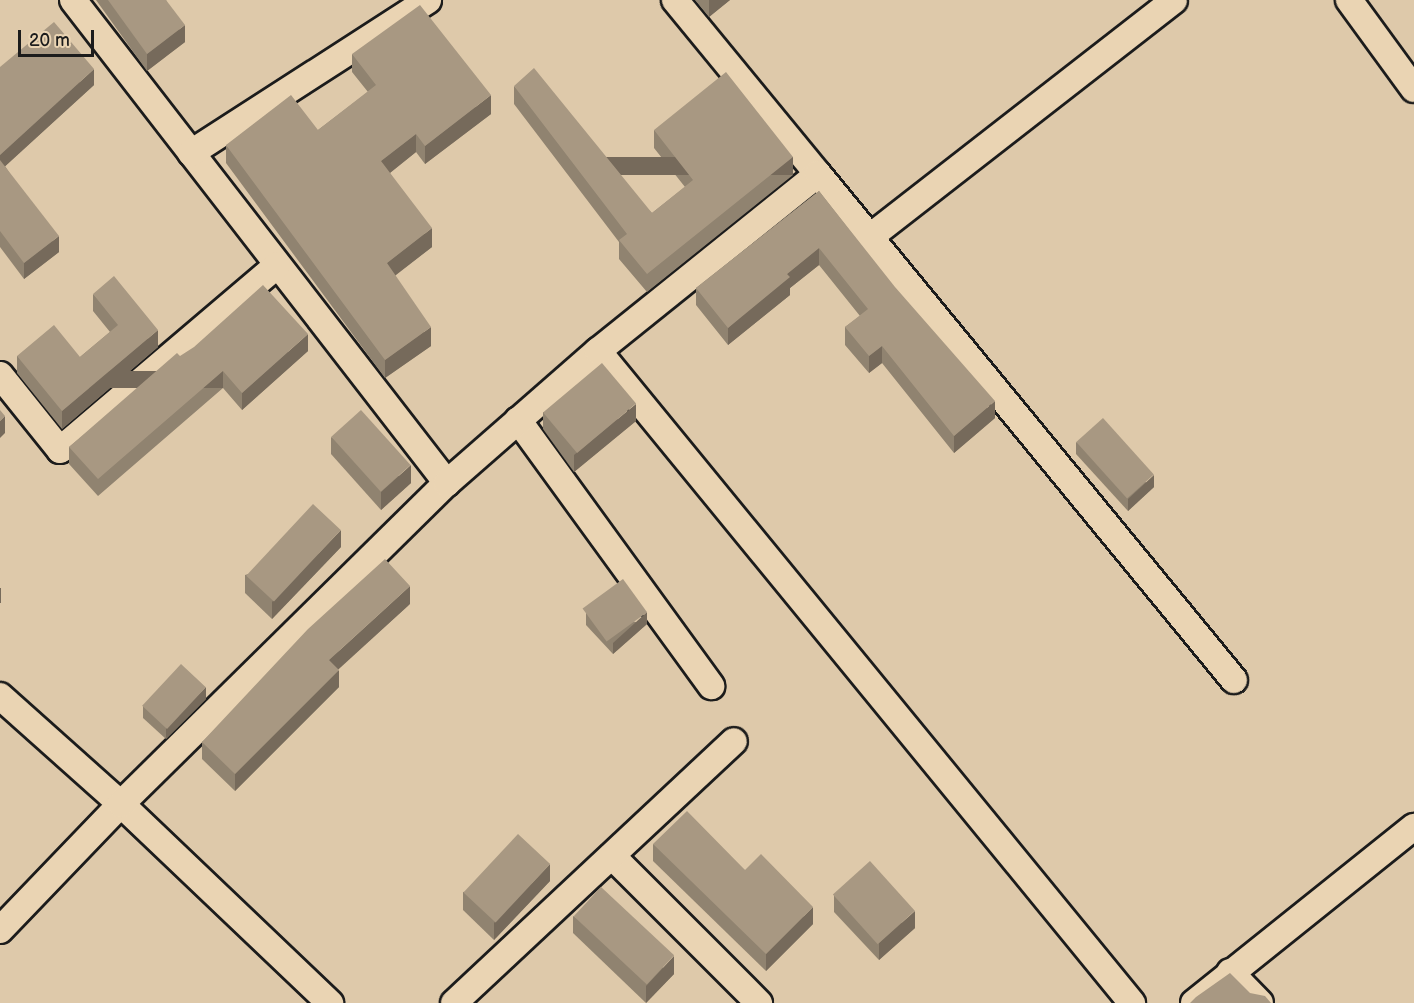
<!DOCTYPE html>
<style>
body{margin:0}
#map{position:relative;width:1414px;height:1003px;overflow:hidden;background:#dec9aa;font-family:"Balsamiq Sans",sans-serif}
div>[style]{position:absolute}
.roads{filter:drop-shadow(2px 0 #1c1c1c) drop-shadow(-2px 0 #1c1c1c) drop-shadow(0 2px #1c1c1c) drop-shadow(0 -2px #1c1c1c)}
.street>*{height:26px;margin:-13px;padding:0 13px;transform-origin:13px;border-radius:13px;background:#ead4b3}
.wall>*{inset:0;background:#908370}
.shaded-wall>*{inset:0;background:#766a5b;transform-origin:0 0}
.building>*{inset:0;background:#a89882;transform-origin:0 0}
span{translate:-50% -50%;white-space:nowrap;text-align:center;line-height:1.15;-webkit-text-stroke:6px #ead4b3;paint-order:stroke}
.scale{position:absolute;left:18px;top:30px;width:76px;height:27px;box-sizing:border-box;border:3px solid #1c1c1c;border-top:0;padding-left:8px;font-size:18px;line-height:21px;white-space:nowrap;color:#1c1c1c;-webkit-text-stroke:4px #ead4b3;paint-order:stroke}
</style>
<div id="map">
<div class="roads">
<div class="street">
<i style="left:73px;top:0;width:611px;rotate:52.25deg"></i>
<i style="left:675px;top:0;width:225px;rotate:50.6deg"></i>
<i style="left:1349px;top:0;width:110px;rotate:53.9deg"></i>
<i style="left:191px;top:153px;width:282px;rotate:-32.8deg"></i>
<i style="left:870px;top:237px;width:385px;rotate:-37.9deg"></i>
<i style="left:598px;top:351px;width:843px;rotate:50.68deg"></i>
<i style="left:0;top:375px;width:96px;rotate:51.3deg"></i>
<i style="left:60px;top:450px;width:285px;rotate:-40.4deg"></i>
<i style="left:518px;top:420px;width:329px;rotate:54deg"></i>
<i style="left:0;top:696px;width:162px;rotate:41.8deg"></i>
<i style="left:121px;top:804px;width:289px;rotate:43.6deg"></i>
<i style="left:612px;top:856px;width:208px;rotate:45deg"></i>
<i style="left:0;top:930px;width:175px;rotate:-46.2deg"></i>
<i style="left:121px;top:804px;width:458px;rotate:-44.6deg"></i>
<i style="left:447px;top:483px;width:201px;rotate:-41.2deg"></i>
<i style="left:598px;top:351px;width:282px;rotate:-38.8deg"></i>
<i style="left:818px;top:174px;width:655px;rotate:50.58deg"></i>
<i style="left:1230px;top:972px;width:43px;rotate:45.9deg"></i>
<i style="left:454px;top:1003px;width:383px;rotate:-43.1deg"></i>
<i style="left:1194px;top:1003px;width:282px;rotate:-38.7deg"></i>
</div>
</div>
<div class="wall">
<i style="clip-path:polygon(96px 0,166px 0,185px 42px,147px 71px)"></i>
<i style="clip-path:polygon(695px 0,730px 0,709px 17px)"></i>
<i style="clip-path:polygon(352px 54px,491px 114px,425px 164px,416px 152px,390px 173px,432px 247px,395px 275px,431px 346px,385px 378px,226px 163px,226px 145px,318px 130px,368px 92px,352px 72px)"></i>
<i style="clip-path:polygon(0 67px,94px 85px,5px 166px,59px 252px,24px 279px,0 247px)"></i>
<i style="clip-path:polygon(514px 86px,652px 213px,685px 187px,654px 148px,654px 130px,793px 175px,647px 292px,619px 259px,619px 242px,514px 104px)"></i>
<i style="clip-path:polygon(819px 191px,995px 418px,954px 453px,882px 363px,869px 373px,845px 345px,845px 327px,860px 316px,819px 265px,790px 288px,790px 295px,728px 345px,696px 305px,696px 288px)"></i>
<i style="clip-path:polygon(93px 294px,158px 347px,62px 429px,17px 373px,17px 356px,80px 357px,110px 332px,93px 311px)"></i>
<i style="clip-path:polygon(308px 351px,242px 410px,223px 388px,98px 496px,69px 464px,69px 447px,180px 356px)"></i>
<i style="clip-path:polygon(543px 412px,636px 421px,574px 472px,543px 429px)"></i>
<i style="clip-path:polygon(331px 437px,411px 483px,381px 510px,331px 454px)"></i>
<i style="clip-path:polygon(1076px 442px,1154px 487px,1128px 511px,1076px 454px)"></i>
<i style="clip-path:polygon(341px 547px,272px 619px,245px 593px,245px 575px)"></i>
<i style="clip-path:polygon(410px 604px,338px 669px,339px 687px,235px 791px,202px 759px,202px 742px)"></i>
<i style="clip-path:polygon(586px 613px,647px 624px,613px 654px,586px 625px)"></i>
<i style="clip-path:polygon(206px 699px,166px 739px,143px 718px,143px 706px)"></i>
<i style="clip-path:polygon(653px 844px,745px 870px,813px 924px,766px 971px,653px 861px)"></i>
<i style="clip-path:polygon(550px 881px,494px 940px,463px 910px,463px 892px)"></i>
<i style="clip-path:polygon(834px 895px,915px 928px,879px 960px,834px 912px)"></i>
<i style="clip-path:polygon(573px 916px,674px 974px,646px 1003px,573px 933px)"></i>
</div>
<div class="shaded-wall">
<i style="clip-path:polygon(709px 0,730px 0,709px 17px)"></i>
<i style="clip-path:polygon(185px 25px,185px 42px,147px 71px,147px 54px)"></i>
<i style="clip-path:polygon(94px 69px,94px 85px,0 171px,0 155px)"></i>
<i style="clip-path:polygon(491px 95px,491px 114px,425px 164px,425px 146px)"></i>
<i style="clip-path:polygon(416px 134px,416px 152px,381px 180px,381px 161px)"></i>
<i style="left:793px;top:157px;width:18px;height:187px;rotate:90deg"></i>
<i style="clip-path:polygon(432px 228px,432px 247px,387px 282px,387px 263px)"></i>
<i style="clip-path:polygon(59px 236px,59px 252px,24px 279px,24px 263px)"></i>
<i style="clip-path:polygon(819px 248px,819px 265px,790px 288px,790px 295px,728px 345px,728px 328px,787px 274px)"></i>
<i style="clip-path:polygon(431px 327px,431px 346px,385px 378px,385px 360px)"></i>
<i style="clip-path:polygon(158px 330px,158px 347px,62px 429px,62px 411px)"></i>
<i style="clip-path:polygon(308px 334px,308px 351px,242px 410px,242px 393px)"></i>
<i style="clip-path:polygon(882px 346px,882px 363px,869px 373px,869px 356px)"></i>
<i style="left:223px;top:371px;width:17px;height:165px;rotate:90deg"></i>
<i style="clip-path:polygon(995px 401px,995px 418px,954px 453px,954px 436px)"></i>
<i style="clip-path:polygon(636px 404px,636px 421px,574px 472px,574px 455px)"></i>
<i style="clip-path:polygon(5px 416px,5px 433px,0 438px,0 421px)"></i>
<i style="clip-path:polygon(411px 465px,411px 483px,381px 510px,381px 492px)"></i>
<i style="clip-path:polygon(1154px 475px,1154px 487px,1128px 511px,1128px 499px)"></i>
<i style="clip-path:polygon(341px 530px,341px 547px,272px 619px,272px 602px)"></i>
<i style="clip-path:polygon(410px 586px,410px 604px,329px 678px,329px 660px)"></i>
<i style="left:1px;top:588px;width:15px;height:1px;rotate:90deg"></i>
<i style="clip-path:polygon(647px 612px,647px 624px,613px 654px,613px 643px)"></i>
<i style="clip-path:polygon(339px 670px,339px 687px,235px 791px,235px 774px)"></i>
<i style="clip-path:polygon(206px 687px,206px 699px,166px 739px,166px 727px)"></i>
<i style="clip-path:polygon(550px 864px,550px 881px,494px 940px,494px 923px)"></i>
<i style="clip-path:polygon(813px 907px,813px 924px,766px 971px,766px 954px)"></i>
<i style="clip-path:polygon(915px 911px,915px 928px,879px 960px,879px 943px)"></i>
<i style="clip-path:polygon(674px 956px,674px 974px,646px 1003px,646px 986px)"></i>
</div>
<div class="building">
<i style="clip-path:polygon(108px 0,166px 0,185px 25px,147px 54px)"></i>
<i style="clip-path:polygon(420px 5px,491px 95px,425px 146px,416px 134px,381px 161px,432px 228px,387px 263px,431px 327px,385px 360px,226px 145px,291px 95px,318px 130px,376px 85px,352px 54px)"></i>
<i style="clip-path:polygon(54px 22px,94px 69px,0 155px,0 67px)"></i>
<i style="clip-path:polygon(534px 68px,652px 213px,693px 180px,654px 130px,726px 72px,793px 157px,647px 274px,619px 240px,627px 234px,514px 86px)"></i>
<i style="clip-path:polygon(0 160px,59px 236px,24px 263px,0 231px)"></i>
<i style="clip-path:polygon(819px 191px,895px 287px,995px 401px,954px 436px,882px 346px,869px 356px,845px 327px,868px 309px,819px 248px,787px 274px,790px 277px,728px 328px,696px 288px)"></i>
<i style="clip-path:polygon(114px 276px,158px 330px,62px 411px,17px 356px,54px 325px,80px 357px,118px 325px,93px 294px)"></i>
<i style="clip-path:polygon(263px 285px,308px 334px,242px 393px,223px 371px,98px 479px,69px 447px,177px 353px,180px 356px,194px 347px)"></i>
<i style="left:602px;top:363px;width:53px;height:77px;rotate:50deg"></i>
<i style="clip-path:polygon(0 410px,5px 416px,0 421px)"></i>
<i style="left:361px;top:410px;width:74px;height:40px;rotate:48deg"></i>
<i style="left:1103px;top:418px;width:76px;height:36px;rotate:48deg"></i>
<i style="left:313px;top:504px;width:38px;height:98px;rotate:43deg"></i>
<i style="clip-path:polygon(385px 559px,410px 586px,329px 660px,339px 670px,235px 774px,202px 742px,308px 629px)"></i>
<i style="left:623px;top:579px;width:41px;height:50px;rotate:54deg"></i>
<i style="left:181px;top:664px;width:34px;height:57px;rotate:43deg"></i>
<i style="clip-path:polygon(687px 811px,745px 870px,761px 854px,813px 907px,766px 954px,653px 844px)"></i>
<i style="left:518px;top:834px;width:44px;height:80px;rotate:43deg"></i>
<i style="left:870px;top:861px;width:67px;height:50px;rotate:48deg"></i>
<i style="left:601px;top:887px;width:100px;height:40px;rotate:43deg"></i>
<i style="clip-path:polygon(1230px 973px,1250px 993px,1265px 996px,1271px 1003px,1190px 1003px,1196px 997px)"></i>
</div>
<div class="scale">20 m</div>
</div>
